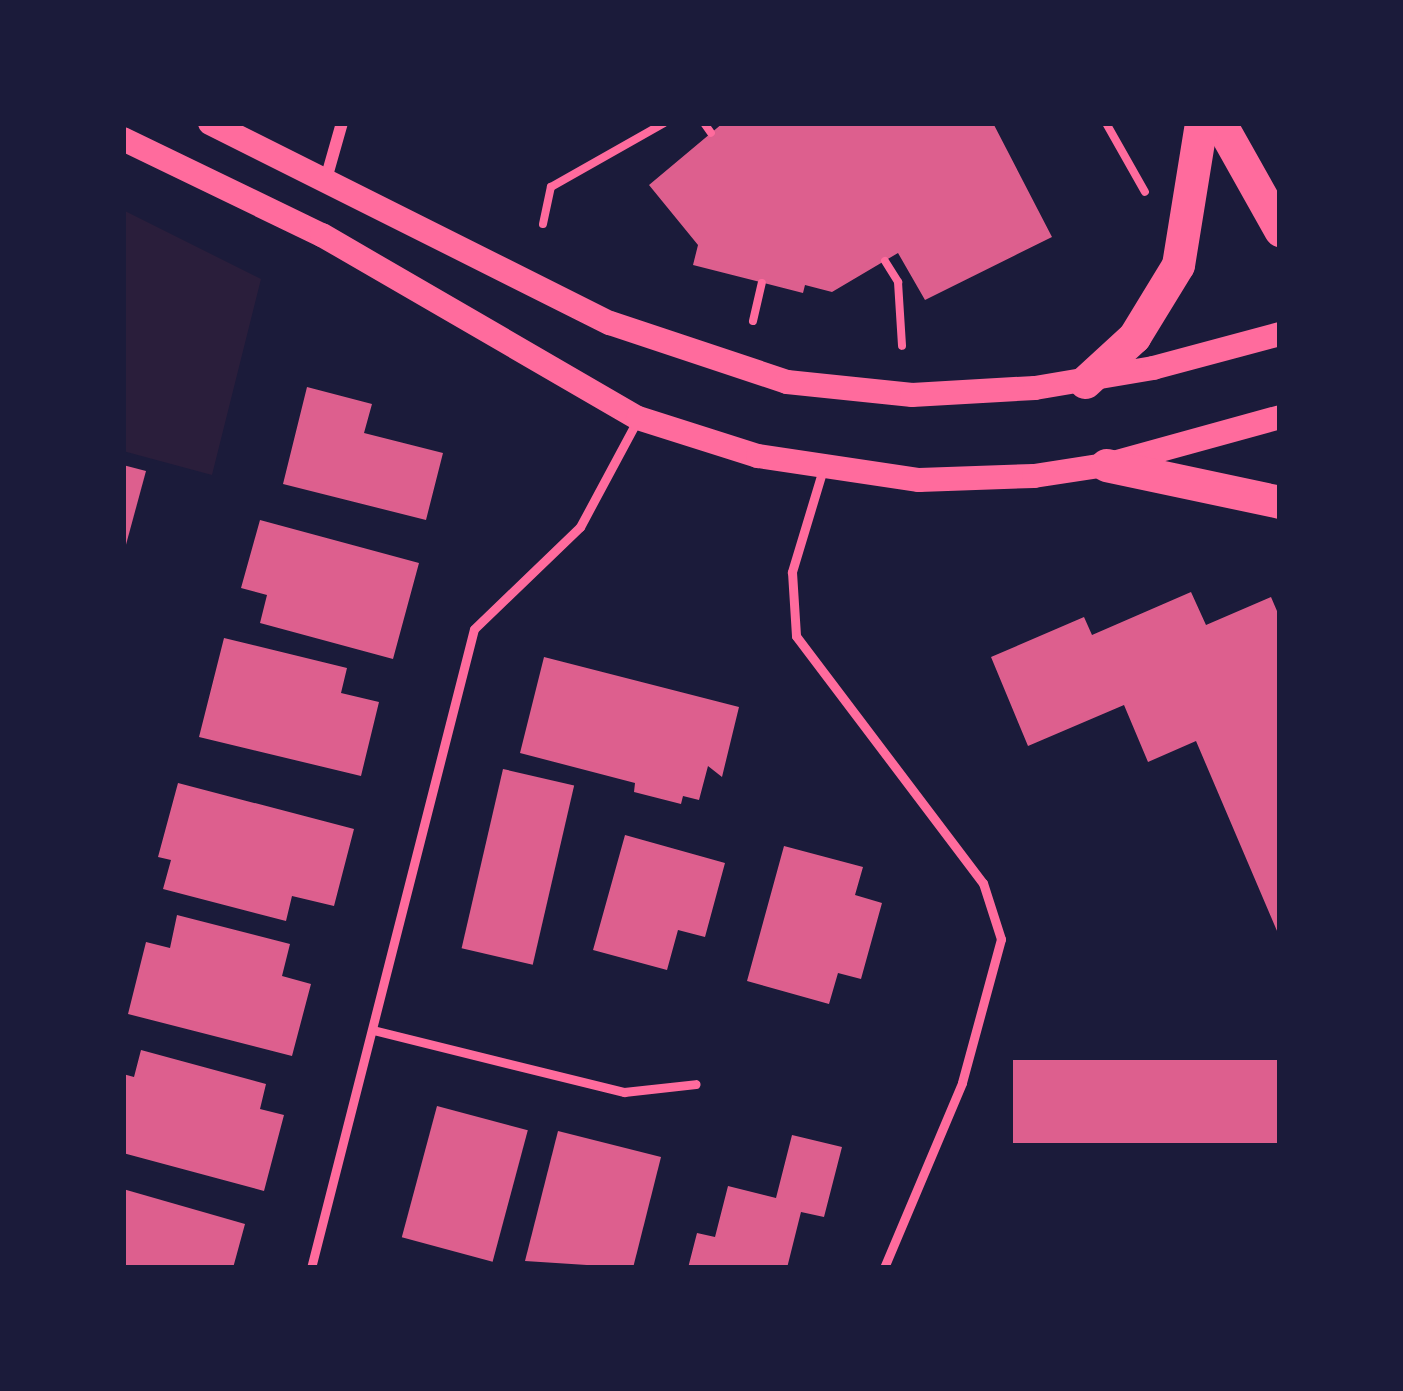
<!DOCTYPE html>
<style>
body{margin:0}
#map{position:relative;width:1403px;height:1391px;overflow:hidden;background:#1b1b3a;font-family:"Work Sans",sans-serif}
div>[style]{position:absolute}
.green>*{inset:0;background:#2a1e3b}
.building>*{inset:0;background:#dd5f8e;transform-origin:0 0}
.path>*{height:8px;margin:-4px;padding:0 4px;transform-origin:4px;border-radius:4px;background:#ff6b9d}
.service>*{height:9px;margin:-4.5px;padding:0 4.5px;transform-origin:4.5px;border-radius:4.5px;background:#ff6b9d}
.minor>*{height:12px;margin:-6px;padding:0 6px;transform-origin:6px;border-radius:6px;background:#ff6b9d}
.secondary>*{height:24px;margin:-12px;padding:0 12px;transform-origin:12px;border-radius:12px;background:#ff6b9d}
.trunk>*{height:33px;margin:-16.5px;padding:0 16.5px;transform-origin:16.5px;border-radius:16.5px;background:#ff6b9d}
span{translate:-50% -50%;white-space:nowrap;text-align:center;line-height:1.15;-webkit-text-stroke:12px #1b1b3a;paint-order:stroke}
.frame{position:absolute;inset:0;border:126px solid #1b1b3a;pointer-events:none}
</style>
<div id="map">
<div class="green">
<i style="clip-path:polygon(123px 210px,261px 279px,212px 475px,123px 451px)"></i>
</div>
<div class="building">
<i style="clip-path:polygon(723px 123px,993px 123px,1052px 237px,925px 300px,898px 253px,832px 292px,805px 285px,803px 293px,693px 265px,698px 245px,649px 185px)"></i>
<i style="clip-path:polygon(307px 387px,372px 404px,364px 433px,443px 453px,426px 520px,283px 484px)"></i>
<i style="clip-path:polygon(123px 465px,146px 471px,124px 552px,123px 551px)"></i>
<i style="clip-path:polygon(260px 520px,419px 563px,393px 659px,260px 623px,267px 595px,241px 588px)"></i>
<i style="clip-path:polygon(1191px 592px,1206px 625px,1271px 597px,1280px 618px,1280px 938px,1196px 741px,1148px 762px,1124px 705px,1028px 746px,991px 657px,1084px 617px,1092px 635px)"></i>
<i style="clip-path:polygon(224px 638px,347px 668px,341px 693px,379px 702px,361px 776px,199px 737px)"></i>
<i style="clip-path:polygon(544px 657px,739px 707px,722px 777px,708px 766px,699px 800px,683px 796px,681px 804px,634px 792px,635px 783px,520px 753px)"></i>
<i style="left:503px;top:769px;width:73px;height:184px;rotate:13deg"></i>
<i style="clip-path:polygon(178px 783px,354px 829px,334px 906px,292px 896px,286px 921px,163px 889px,171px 860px,158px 857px)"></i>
<i style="clip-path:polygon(625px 835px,725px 863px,705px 937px,678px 930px,667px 970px,593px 950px)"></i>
<i style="clip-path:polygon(784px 846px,863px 867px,855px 895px,882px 903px,861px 979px,838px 973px,829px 1004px,747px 981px)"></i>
<i style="clip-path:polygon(177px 915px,290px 944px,282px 976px,311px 984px,292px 1056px,128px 1014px,146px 942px,170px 948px)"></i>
<i style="clip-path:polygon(141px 1050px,266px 1084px,260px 1109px,284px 1115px,264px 1191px,123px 1153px,123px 1074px,134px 1077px)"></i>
<i style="left:1280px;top:1060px;width:83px;height:267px;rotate:90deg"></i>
<i style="left:437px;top:1106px;width:94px;height:136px;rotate:15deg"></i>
<i style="clip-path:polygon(558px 1131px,661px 1157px,633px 1268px,525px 1261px)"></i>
<i style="clip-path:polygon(792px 1135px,842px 1147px,824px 1217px,801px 1212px,787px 1268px,688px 1268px,697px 1233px,715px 1237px,728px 1186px,776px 1198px)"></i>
<i style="clip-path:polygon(123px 1189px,245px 1224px,233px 1268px,123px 1268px)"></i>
</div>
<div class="path">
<i style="left:704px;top:123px;width:12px;rotate:55deg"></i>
<i style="left:1106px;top:123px;width:79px;rotate:60.5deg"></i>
<i style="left:543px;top:224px;width:38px;rotate:-78deg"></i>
<i style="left:551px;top:187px;width:130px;rotate:-29.5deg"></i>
<i style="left:885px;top:261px;width:25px;rotate:58deg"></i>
<i style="left:898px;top:282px;width:64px;rotate:86.4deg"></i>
<i style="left:753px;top:321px;width:39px;rotate:-77deg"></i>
</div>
<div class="service">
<i style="left:823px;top:469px;width:108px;rotate:106.8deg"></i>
<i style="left:792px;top:572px;width:64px;rotate:86.4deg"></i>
<i style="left:796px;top:636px;width:310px;rotate:52.9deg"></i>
<i style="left:983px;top:883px;width:59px;rotate:72.2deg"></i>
<i style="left:1001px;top:939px;width:149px;rotate:105.2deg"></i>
<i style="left:962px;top:1083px;width:201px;rotate:112.9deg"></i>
<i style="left:373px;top:1030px;width:259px;rotate:13.9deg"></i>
<i style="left:624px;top:1092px;width:72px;rotate:-6.3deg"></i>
<i style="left:311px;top:1268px;width:659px;rotate:-75.69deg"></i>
<i style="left:474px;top:629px;width:147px;rotate:-43.9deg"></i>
<i style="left:580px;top:527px;width:123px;rotate:-61.8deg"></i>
</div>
<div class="minor">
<i style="left:326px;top:179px;width:58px;rotate:-74.1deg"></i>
</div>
<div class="secondary">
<i style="left:210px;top:123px;width:447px;rotate:26.6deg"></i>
<i style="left:610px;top:323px;width:187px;rotate:18.4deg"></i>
<i style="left:787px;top:382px;width:126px;rotate:5.9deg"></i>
<i style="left:912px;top:395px;width:123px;rotate:-3.3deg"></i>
<i style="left:1035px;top:388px;width:120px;rotate:-9.6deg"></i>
<i style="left:1153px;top:368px;width:131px;rotate:-15deg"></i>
<i style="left:123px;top:139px;width:221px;rotate:25.8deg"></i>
<i style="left:322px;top:235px;width:365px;rotate:30.1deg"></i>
<i style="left:638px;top:418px;width:126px;rotate:17.6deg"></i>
<i style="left:758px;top:456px;width:163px;rotate:8.5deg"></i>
<i style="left:919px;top:480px;width:115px;rotate:-2deg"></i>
<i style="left:1034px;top:476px;width:73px;rotate:-8.7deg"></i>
<i style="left:1106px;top:465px;width:180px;rotate:-15.4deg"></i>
</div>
<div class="trunk">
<i style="left:1220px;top:123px;width:123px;rotate:60.7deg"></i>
<i style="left:1085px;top:382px;width:67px;rotate:-42.6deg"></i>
<i style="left:1134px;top:337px;width:84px;rotate:-58.6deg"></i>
<i style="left:1178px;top:265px;width:144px;rotate:-80.8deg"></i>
<i style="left:1106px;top:465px;width:178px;rotate:12deg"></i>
</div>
<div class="frame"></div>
</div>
